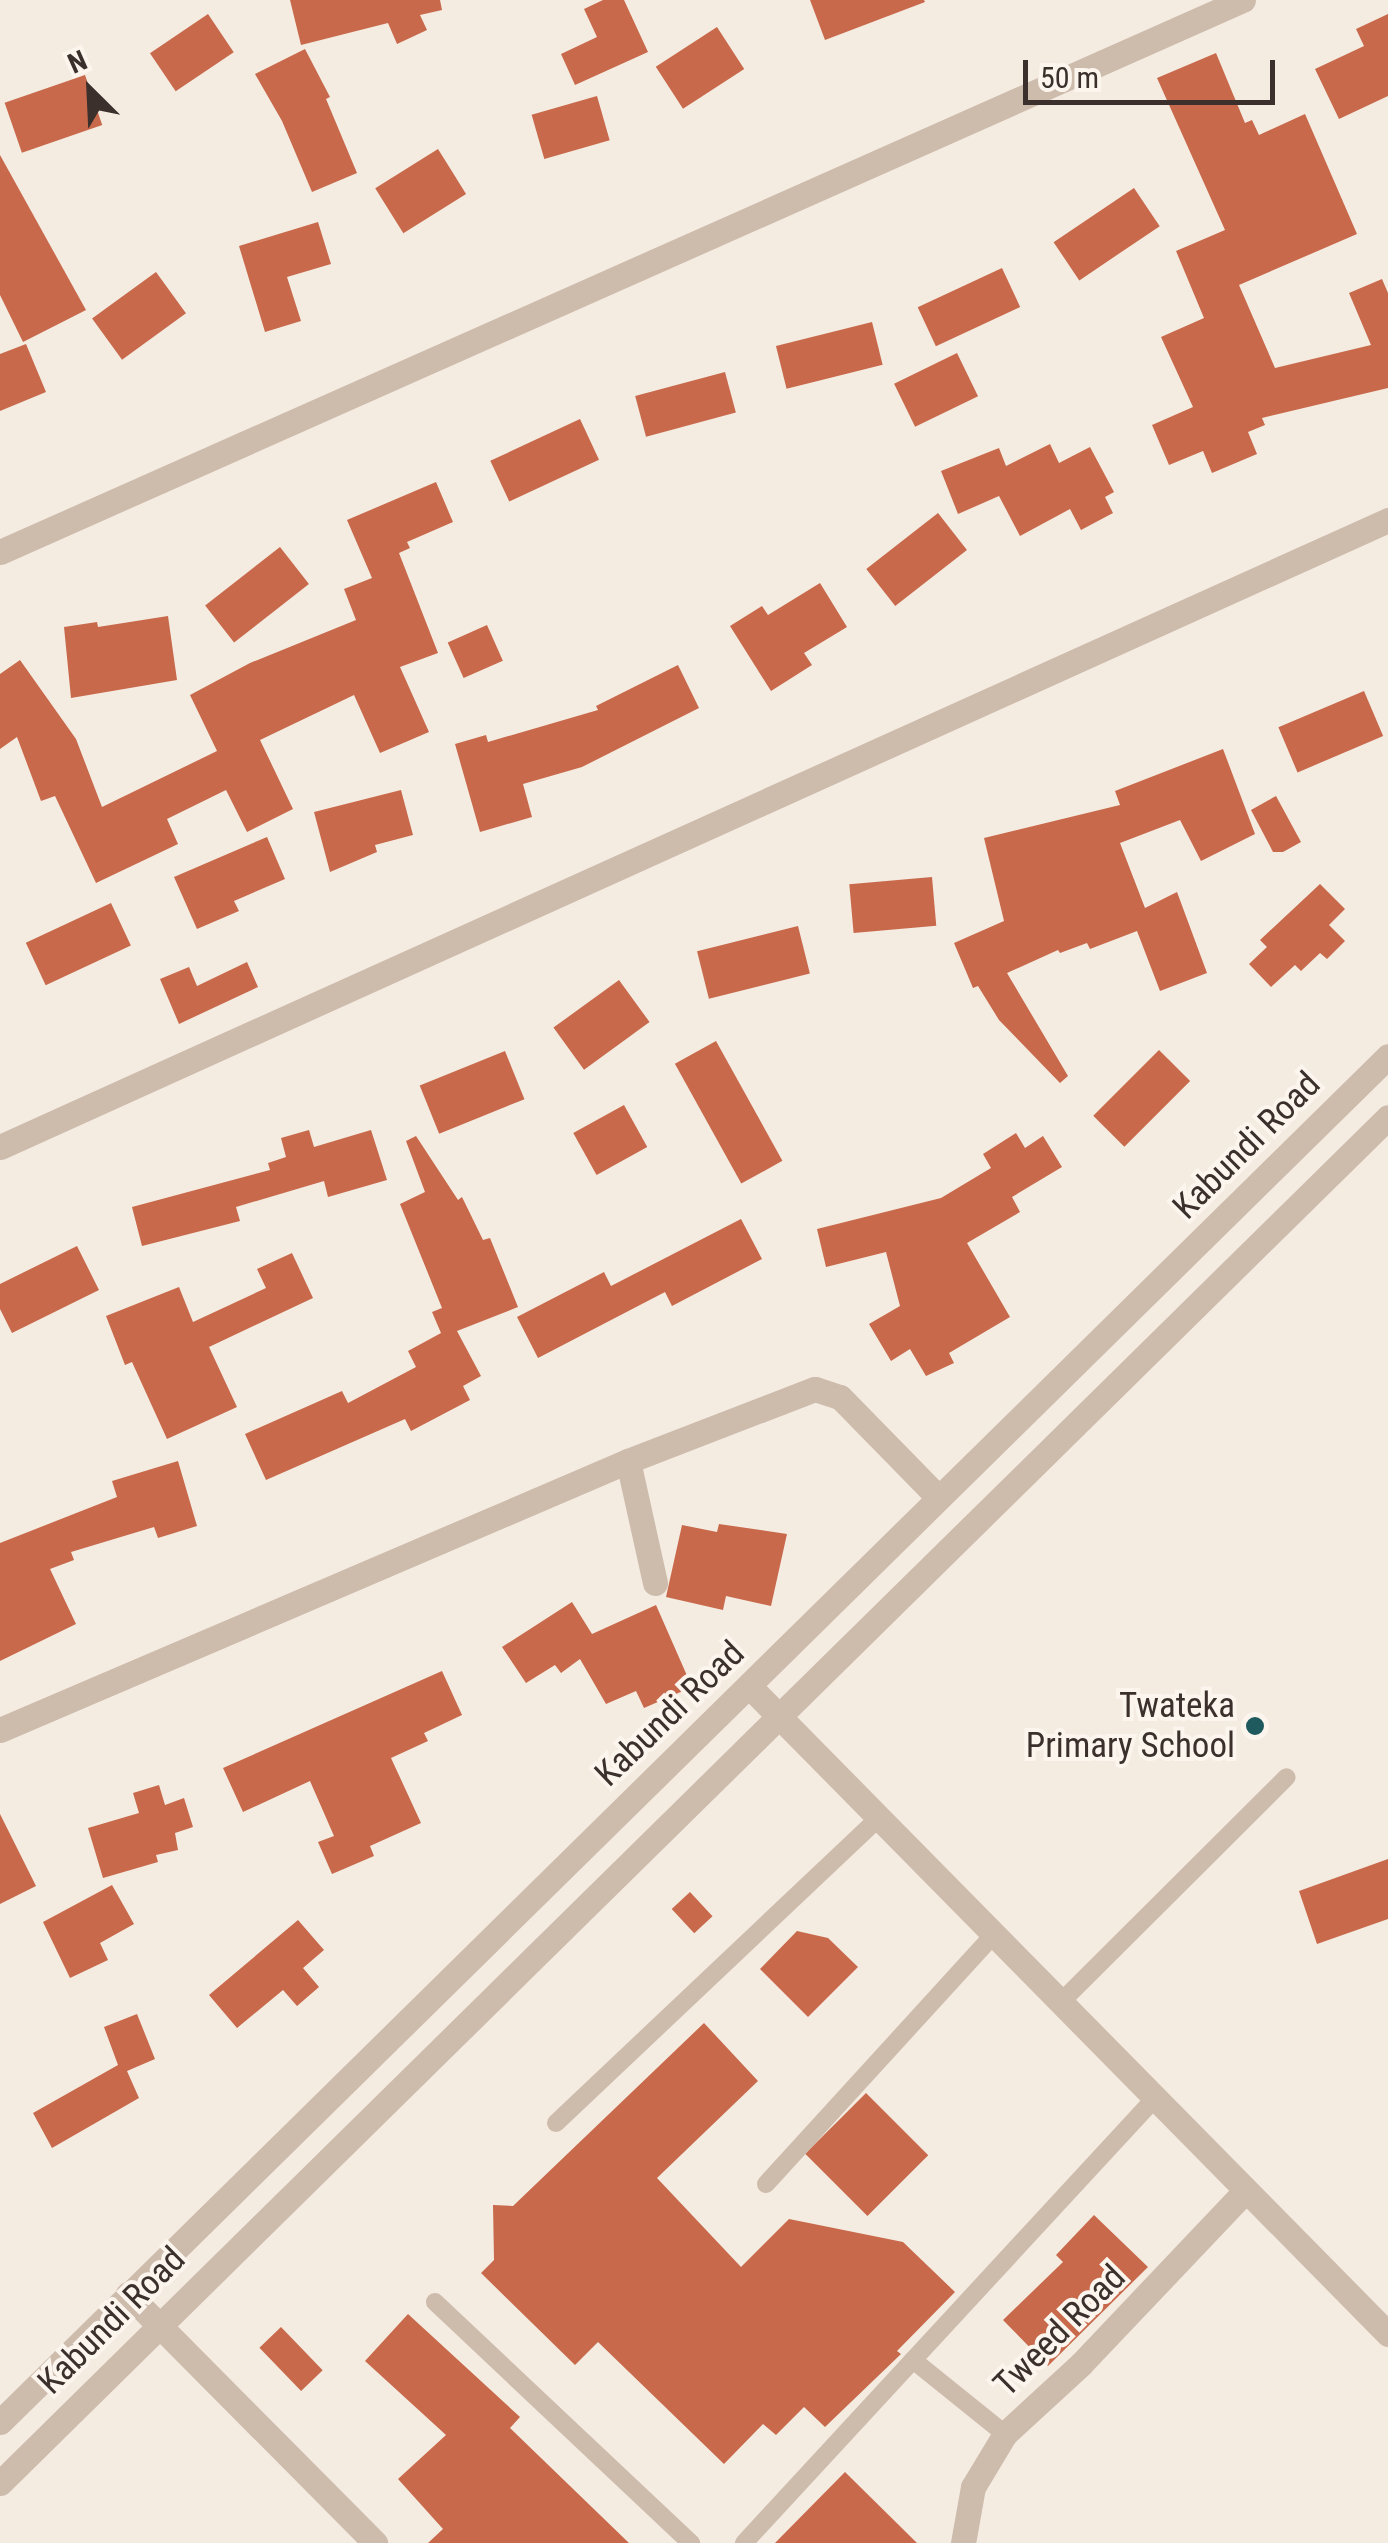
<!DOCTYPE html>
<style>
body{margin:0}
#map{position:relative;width:1388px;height:2543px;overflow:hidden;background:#f4ebe1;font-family:"Roboto Condensed",sans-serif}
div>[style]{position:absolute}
.building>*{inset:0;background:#c8694b;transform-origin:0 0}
.service>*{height:18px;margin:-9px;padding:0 9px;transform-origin:9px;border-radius:9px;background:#cdbbac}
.minor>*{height:25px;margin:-12.5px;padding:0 12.5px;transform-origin:12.5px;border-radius:12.5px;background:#cdbbac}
.tertiary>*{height:25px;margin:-12.5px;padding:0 12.5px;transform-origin:12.5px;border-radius:12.5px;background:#cdbbac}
.dots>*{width:28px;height:28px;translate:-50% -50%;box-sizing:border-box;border:5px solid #fbf5ee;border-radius:50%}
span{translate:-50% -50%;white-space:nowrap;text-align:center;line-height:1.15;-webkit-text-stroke:8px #fbf5ee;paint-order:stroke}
.street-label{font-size:35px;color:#3b302b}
.poi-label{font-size:35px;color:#3b302b}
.right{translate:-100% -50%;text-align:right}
.north{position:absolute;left:40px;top:40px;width:100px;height:100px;-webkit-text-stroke:8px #fbf5ee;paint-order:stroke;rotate:336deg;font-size:28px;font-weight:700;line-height:40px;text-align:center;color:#3b302b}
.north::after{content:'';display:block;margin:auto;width:35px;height:45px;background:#3b302b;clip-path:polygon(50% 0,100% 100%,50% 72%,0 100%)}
.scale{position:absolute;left:1023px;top:60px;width:252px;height:45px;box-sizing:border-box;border:5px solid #3b302b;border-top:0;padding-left:12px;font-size:30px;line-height:35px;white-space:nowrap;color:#3b302b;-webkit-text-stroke:8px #fbf5ee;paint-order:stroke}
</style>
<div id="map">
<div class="building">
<i style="clip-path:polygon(290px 0,440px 0,442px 10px,420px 15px,427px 30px,397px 44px,388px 23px,301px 45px)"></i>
<i style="clip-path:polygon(603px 0,624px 0,648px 52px,575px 85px,561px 54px,597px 37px,584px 9px)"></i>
<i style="clip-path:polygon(810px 0,924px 0,925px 2px,825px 40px)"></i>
<i style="left:208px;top:14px;width:46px;height:70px;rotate:56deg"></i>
<i style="clip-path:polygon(1388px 14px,1388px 96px,1339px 119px,1315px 69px,1364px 46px,1356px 29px)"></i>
<i style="left:717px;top:27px;width:50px;height:73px;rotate:57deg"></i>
<i style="clip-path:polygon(305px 49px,330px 97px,326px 99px,357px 173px,312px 192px,282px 121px,255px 74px)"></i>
<i style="clip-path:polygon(1216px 53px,1245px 123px,1252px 120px,1259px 135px,1305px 114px,1357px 234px,1239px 285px,1275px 368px,1371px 345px,1349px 293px,1382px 279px,1388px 293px,1388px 388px,1262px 418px,1265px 425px,1248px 432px,1257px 454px,1212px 473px,1203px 451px,1169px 465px,1152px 425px,1193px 407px,1161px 337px,1204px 318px,1176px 251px,1225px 230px,1157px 78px)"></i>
<i style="left:85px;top:75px;width:53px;height:85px;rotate:71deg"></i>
<i style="left:597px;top:96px;width:46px;height:68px;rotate:74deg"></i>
<i style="left:438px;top:149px;width:53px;height:74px;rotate:58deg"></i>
<i style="clip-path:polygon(0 155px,86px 310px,23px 342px,0 295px)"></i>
<i style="left:1134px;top:188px;width:46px;height:97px;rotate:56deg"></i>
<i style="clip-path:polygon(318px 222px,331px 264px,287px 277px,301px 321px,265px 332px,239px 246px)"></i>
<i style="left:1002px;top:268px;width:43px;height:93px;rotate:65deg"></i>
<i style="left:156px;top:272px;width:51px;height:79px;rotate:54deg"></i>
<i style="left:872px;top:322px;width:44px;height:99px;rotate:76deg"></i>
<i style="clip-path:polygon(26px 344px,46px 392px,0 411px,0 354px)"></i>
<i style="left:957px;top:353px;width:48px;height:70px;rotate:64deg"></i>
<i style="left:725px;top:372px;width:42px;height:93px;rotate:75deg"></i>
<i style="left:580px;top:419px;width:45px;height:99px;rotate:65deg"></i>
<i style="clip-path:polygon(1050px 444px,1059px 463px,1090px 447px,1114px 492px,1105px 497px,1113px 513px,1081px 530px,1070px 509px,1020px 536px,999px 496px,958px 514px,941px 471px,999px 448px,1006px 466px)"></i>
<i style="clip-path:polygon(436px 482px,453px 522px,407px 542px,410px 548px,399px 553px,438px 653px,400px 667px,429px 732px,380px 753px,354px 695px,260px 740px,293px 809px,247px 832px,226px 790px,167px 819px,178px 844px,96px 883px,55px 796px,41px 801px,17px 737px,0 749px,0 674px,20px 660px,76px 739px,102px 807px,217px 751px,190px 695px,250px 663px,356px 620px,344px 589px,372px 578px,347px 520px)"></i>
<i style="left:938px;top:513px;width:47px;height:91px;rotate:52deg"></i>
<i style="left:280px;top:547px;width:47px;height:95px;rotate:52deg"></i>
<i style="clip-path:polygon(820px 583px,847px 627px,804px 653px,812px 665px,771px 691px,730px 626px,762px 606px,768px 615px)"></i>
<i style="clip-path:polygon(168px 616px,177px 680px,71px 698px,64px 627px,97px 622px,98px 627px)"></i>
<i style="left:487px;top:625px;width:39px;height:43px;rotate:66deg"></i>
<i style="clip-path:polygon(678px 665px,699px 708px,582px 767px,523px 784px,532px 817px,480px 832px,455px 744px,486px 735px,488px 742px,598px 710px,596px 706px)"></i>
<i style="left:1364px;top:691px;width:49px;height:93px;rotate:67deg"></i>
<i style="clip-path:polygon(1223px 749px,1255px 834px,1201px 861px,1180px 820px,1120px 843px,1145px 908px,1177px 892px,1207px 973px,1160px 991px,1137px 931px,1090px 949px,1087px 943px,1060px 953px,1058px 950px,1007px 973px,1068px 1076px,1060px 1083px,999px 1020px,978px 986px,973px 988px,954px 943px,1004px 921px,984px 838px,1120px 805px,1115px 791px)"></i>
<i style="clip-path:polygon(401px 790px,413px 835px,375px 845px,377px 852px,330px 872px,314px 812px)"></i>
<i style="clip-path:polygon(1276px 796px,1301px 842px,1283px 852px,1273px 852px,1251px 810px)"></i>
<i style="clip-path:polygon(267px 837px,285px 879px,234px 901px,239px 911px,197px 929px,174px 877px)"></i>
<i style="left:932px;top:877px;width:49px;height:83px;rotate:85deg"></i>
<i style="clip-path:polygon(1320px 884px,1345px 909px,1329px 925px,1345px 941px,1327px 959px,1320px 953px,1301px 971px,1295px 965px,1271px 987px,1249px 964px,1267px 947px,1260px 940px)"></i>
<i style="left:111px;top:903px;width:47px;height:94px;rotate:65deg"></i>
<i style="left:798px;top:926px;width:49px;height:104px;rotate:76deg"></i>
<i style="clip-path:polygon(247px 962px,258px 987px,179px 1024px,160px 979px,189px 967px,197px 986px)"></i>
<i style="left:619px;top:980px;width:52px;height:81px;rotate:54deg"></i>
<i style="left:716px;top:1041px;width:137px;height:47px;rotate:61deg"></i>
<i style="left:1159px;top:1050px;width:44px;height:93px;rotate:45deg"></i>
<i style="left:505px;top:1051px;width:52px;height:92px;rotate:68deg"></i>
<i style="left:624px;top:1105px;width:48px;height:58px;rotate:61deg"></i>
<i style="clip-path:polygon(309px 1130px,314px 1147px,371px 1130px,387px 1180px,328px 1197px,324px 1181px,236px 1207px,240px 1221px,142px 1246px,132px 1207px,270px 1170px,268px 1163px,286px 1157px,281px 1138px)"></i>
<i style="clip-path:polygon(1016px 1133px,1025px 1148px,1043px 1136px,1062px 1167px,1012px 1197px,1020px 1212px,967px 1243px,1010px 1317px,949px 1353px,954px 1363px,926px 1376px,910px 1349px,891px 1361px,869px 1324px,900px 1306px,886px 1252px,826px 1267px,817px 1229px,941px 1198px,991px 1168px,983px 1154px)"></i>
<i style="clip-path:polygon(416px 1136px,458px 1200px,462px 1197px,483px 1240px,490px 1238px,518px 1307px,457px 1331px,481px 1376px,463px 1386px,470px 1400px,411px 1431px,405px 1419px,266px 1480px,245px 1434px,342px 1391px,348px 1403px,416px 1367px,408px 1351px,441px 1333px,432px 1312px,442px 1308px,400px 1204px,425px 1192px,406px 1141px)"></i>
<i style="clip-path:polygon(741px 1219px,762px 1259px,672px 1306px,665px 1292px,538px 1358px,517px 1317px,604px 1272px,611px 1286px)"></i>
<i style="clip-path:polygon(77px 1246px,99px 1290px,12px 1333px,0 1309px,0 1284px)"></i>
<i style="clip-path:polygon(292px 1253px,313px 1298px,209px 1347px,237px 1407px,167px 1439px,132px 1362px,125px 1365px,106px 1316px,179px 1287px,193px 1322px,266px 1288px,257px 1269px)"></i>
<i style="clip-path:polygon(178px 1461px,197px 1526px,158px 1538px,154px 1527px,71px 1552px,74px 1560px,50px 1569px,76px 1624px,0 1661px,0 1543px,117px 1497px,112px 1481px)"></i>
<i style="clip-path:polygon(719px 1524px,787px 1534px,771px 1606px,726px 1596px,723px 1610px,666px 1597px,682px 1525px,717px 1532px)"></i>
<i style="clip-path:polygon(572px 1602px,592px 1634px,656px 1605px,692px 1687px,644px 1708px,636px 1691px,606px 1704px,580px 1659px,561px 1673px,555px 1665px,526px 1683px,502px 1647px)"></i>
<i style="clip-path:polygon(442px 1671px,462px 1715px,424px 1733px,428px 1741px,391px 1758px,421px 1823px,370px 1846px,374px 1856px,332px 1874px,318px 1842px,334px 1836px,310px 1781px,243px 1812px,223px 1768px)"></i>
<i style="clip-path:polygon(159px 1785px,165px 1805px,184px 1798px,193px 1827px,175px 1833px,178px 1850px,156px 1855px,158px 1862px,103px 1878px,88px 1828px,139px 1813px,133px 1793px)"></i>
<i style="clip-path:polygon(0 1814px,36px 1886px,0 1904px)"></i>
<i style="clip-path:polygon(1388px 1859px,1388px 1919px,1317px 1944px,1299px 1891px)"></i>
<i style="clip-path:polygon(112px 1885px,134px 1924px,100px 1943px,108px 1960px,70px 1978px,43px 1922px)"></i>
<i style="left:690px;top:1892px;width:33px;height:25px;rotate:47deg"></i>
<i style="clip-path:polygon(298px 1920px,324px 1950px,303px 1968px,319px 1987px,297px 2006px,283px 1990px,237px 2028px,209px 1995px)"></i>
<i style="clip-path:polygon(797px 1931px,828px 1938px,858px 1967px,808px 2017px,760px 1969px)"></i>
<i style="clip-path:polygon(137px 2014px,155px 2059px,127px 2071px,139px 2098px,52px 2148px,33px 2113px,118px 2065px,104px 2027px)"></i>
<i style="clip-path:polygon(704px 2023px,758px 2081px,657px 2178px,741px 2267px,789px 2219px,903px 2242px,955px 2292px,897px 2351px,901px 2354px,825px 2427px,804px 2407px,776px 2435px,763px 2424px,724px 2464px,598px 2342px,575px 2365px,481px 2273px,494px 2260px,493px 2205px,513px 2206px)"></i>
<i style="left:866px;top:2093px;width:88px;height:86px;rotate:45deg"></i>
<i style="clip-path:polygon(1094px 2215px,1148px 2267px,1048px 2366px,1003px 2320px,1063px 2262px,1056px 2255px)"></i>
<i style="clip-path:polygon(408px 2314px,520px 2417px,510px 2428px,629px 2543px,428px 2543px,443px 2529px,398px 2479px,446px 2435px,365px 2361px)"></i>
<i style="left:281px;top:2327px;width:60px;height:30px;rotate:46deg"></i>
<i style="clip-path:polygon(845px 2472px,917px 2543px,775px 2543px)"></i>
</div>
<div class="service">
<i style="left:1062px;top:2001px;width:317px;rotate:-44.9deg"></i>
<i style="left:556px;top:2123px;width:444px;rotate:-43.4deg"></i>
<i style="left:766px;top:2184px;width:338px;rotate:-47.6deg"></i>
<i style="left:435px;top:2302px;width:352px;rotate:43.3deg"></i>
<i style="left:913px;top:2360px;width:118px;rotate:38.8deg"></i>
<i style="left:744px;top:2543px;width:606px;rotate:-47.27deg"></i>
</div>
<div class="minor">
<i style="left:0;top:552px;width:1360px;rotate:-23.95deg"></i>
<i style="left:0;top:1147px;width:1523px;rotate:-24.31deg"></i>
<i style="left:628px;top:1461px;width:125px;rotate:77.5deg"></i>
<i style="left:749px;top:1686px;width:910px;rotate:45.4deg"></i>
<i style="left:0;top:1730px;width:683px;rotate:-23.19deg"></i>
<i style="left:628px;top:1461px;width:200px;rotate:-21.1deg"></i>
<i style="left:815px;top:1389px;width:26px;rotate:18deg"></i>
<i style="left:840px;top:1397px;width:141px;rotate:45.6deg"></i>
<i style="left:128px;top:2294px;width:351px;rotate:45.2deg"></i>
<i style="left:963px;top:2543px;width:57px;rotate:-79.9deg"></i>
<i style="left:973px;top:2487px;width:62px;rotate:-58.9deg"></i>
<i style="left:1005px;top:2434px;width:103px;rotate:-42.6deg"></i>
<i style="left:1081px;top:2364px;width:238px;rotate:-46.5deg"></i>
</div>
<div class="tertiary">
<i style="left:0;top:2422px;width:1947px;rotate:-44.54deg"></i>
<i style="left:0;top:2483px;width:1947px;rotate:-44.54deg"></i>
</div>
<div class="dots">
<i style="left:1255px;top:1726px;background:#1f5a5e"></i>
</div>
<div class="street-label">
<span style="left:1247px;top:1146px;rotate:-45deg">Kabundi Road</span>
<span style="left:670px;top:1714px;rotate:-44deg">Kabundi Road</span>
<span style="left:112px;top:2321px;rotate:-45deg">Kabundi Road</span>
<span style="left:1060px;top:2331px;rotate:-45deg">Tweed Road</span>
</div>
<div class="poi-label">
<span class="right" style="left:1235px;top:1726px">Twateka<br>Primary School</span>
</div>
<div class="north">N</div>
<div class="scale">50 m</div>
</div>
